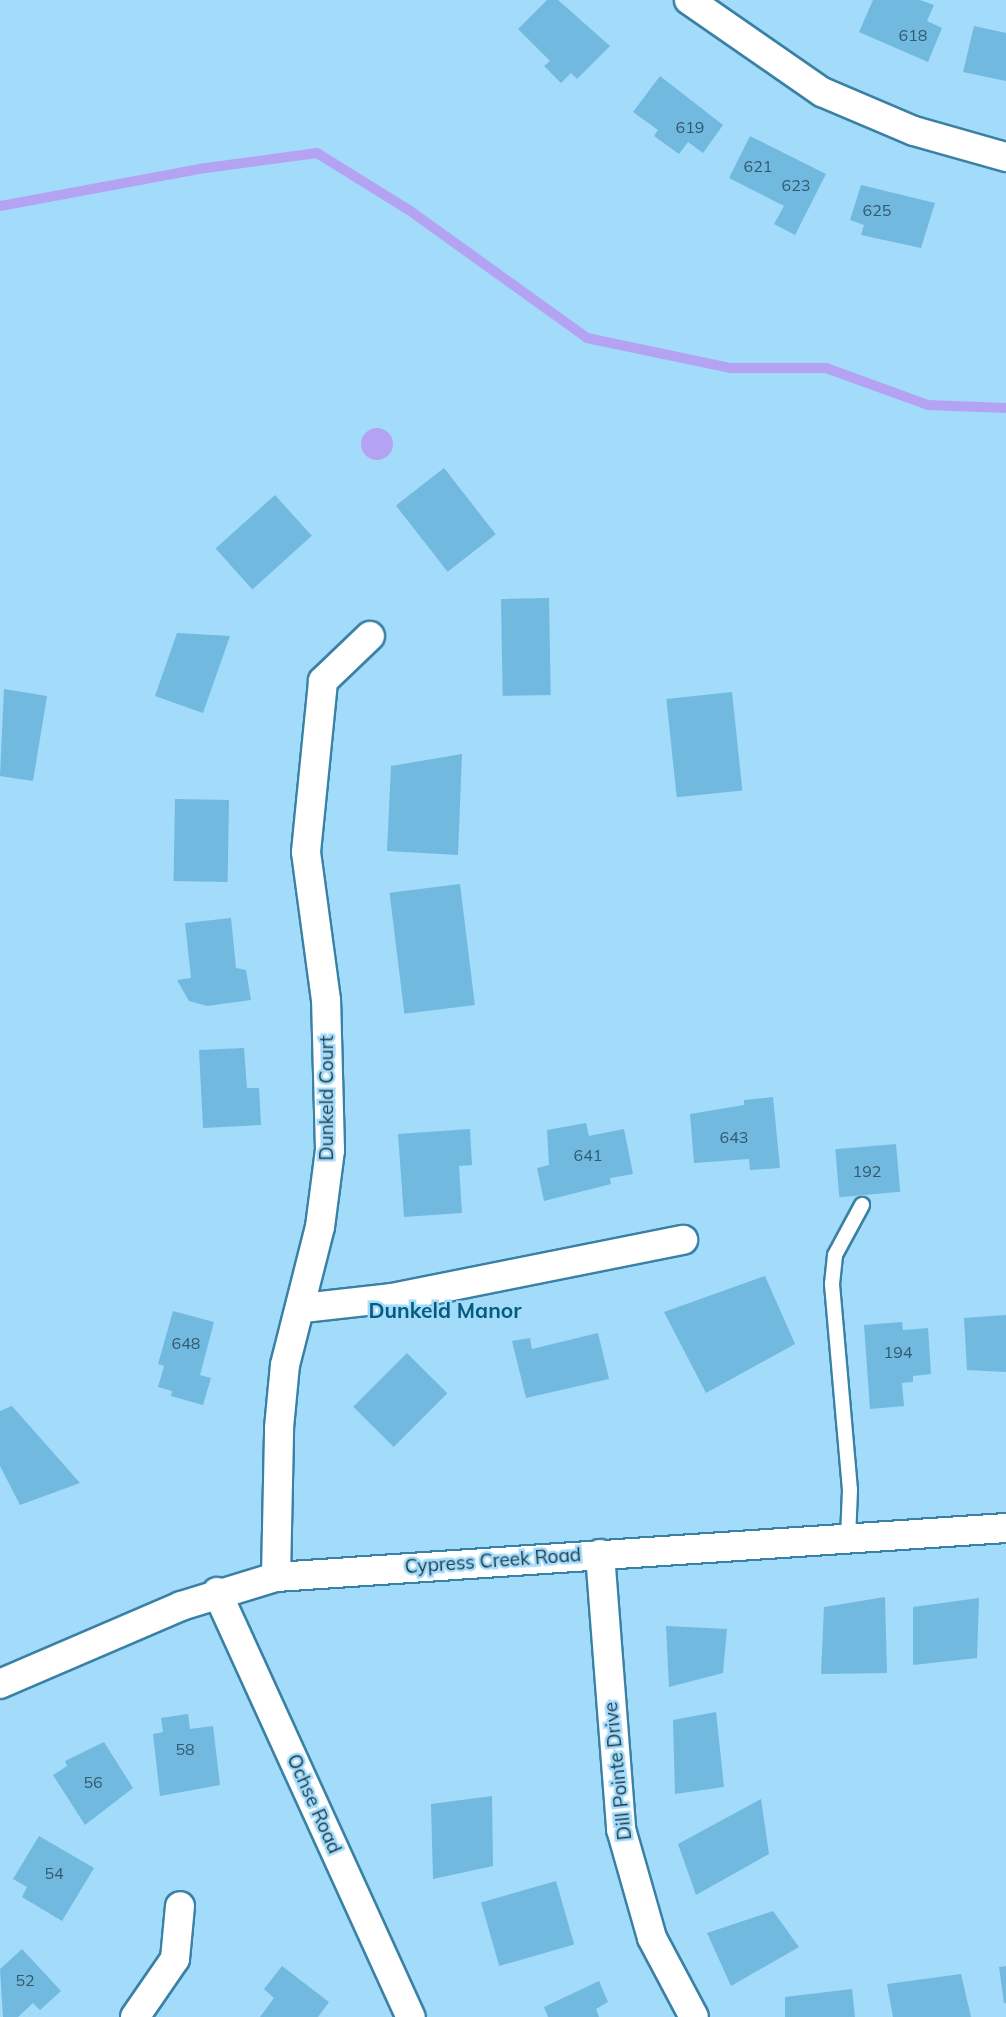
<!DOCTYPE html>
<style>
body{margin:0}
#map{position:relative;width:1006px;height:2017px;overflow:hidden;background:#a3dbfa;font-family:Mulish,sans-serif}
div>[style]{position:absolute}
.water>*{inset:0;background:#b4a3f3}
.round{border-radius:50%}
.stream>*{height:10px;margin:-5px;padding:0 5px;transform-origin:5px;border-radius:5px;background:#b4a3f3}
.building>*{inset:0;background:#72b9df;transform-origin:0 0}
.roads{filter:drop-shadow(2px 0 #3981a5) drop-shadow(-2px 0 #3981a5) drop-shadow(0 2px #3981a5) drop-shadow(0 -2px #3981a5)}
.service>*{height:14px;margin:-7px;padding:0 7px;transform-origin:7px;border-radius:7px;background:#fff}
.minor>*{height:28px;margin:-14px;padding:0 14px;transform-origin:14px;border-radius:14px;background:#fff}
span{translate:-50% -50%;white-space:nowrap;text-align:center;line-height:1.15;-webkit-text-stroke:5px #a3dbfa;paint-order:stroke}
.number-label{font-size:16px;color:#325a6f}
.number-label span{-webkit-text-stroke-width:0}
.street-label{font-size:19px;color:#1d3a4a}
.neighbourhood-label{font-size:21px;color:#065c7e;font-weight:700}
</style>
<div id="map">
<div class="water">
<i class="round" style="left:361px;top:428px;width:32px;height:32px"></i>
</div>
<div class="stream">
<i style="left:0;top:206px;width:209px;rotate:-10.5deg"></i>
<i style="left:206px;top:168px;width:112px;rotate:-7.7deg"></i>
<i style="left:317px;top:153px;width:108px;rotate:31.8deg"></i>
<i style="left:409px;top:210px;width:219px;rotate:35.7deg"></i>
<i style="left:587px;top:338px;width:147px;rotate:11.8deg"></i>
<i style="left:731px;top:368px;width:95px"></i>
<i style="left:826px;top:368px;width:109px;rotate:19.9deg"></i>
<i style="left:928px;top:405px;width:78px;rotate:2.2deg"></i>
</div>
<div class="building">
<i style="clip-path:polygon(547px 0,558px 0,610px 46px,577px 79px,571px 73px,561px 83px,544px 66px,550px 61px,518px 29px)"></i>
<i style="clip-path:polygon(873px 0,920px 0,934px 5px,927px 21px,942px 28px,928px 62px,859px 32px)"></i>
<i style="clip-path:polygon(974px 26px,1006px 33px,1006px 81px,963px 72px)"></i>
<i style="clip-path:polygon(660px 76px,723px 125px,703px 153px,688px 142px,679px 154px,654px 136px,658px 130px,633px 112px)"></i>
<i style="clip-path:polygon(750px 136px,826px 174px,795px 235px,774px 224px,784px 206px,729px 178px)"></i>
<i style="clip-path:polygon(861px 185px,935px 203px,921px 248px,861px 235px,864px 225px,850px 220px)"></i>
<i style="left:444px;top:468px;width:84px;height:61px;rotate:52deg"></i>
<i style="left:275px;top:495px;width:55px;height:80px;rotate:48deg"></i>
<i style="left:549px;top:598px;width:97px;height:48px;rotate:89deg"></i>
<i style="clip-path:polygon(177px 633px,230px 636px,203px 713px,155px 696px)"></i>
<i style="clip-path:polygon(4px 689px,47px 696px,33px 781px,0 776px)"></i>
<i style="left:732px;top:692px;width:99px;height:66px;rotate:84deg"></i>
<i style="clip-path:polygon(462px 754px,458px 855px,387px 851px,391px 766px)"></i>
<i style="left:175px;top:799px;width:54px;height:82px;rotate:1deg"></i>
<i style="left:460px;top:884px;width:122px;height:71px;rotate:83deg"></i>
<i style="clip-path:polygon(231px 918px,236px 968px,246px 970px,251px 1000px,207px 1006px,189px 1001px,177px 980px,191px 978px,185px 923px)"></i>
<i style="clip-path:polygon(244px 1048px,247px 1088px,259px 1088px,261px 1125px,203px 1128px,199px 1050px)"></i>
<i style="clip-path:polygon(773px 1097px,780px 1168px,750px 1170px,749px 1159px,694px 1163px,690px 1114px,744px 1105px,744px 1100px)"></i>
<i style="clip-path:polygon(586px 1123px,589px 1136px,624px 1129px,633px 1174px,610px 1178px,611px 1184px,544px 1201px,537px 1168px,549px 1165px,547px 1130px)"></i>
<i style="clip-path:polygon(470px 1129px,472px 1165px,459px 1166px,462px 1213px,404px 1217px,398px 1134px)"></i>
<i style="left:896px;top:1144px;width:48px;height:61px;rotate:85deg"></i>
<i style="clip-path:polygon(765px 1276px,795px 1344px,706px 1393px,664px 1312px)"></i>
<i style="clip-path:polygon(173px 1311px,214px 1322px,200px 1375px,211px 1378px,203px 1405px,171px 1396px,172px 1391px,158px 1387px,164px 1366px,158px 1364px)"></i>
<i style="clip-path:polygon(1006px 1315px,1006px 1372px,967px 1370px,964px 1318px)"></i>
<i style="clip-path:polygon(902px 1322px,903px 1330px,928px 1328px,931px 1374px,913px 1376px,913px 1382px,902px 1383px,904px 1406px,870px 1409px,864px 1325px)"></i>
<i style="clip-path:polygon(598px 1333px,609px 1379px,526px 1398px,512px 1341px,530px 1338px,532px 1349px)"></i>
<i style="left:407px;top:1353px;width:57px;height:76px;rotate:45deg"></i>
<i style="clip-path:polygon(12px 1406px,80px 1483px,20px 1505px,0 1466px,0 1411px)"></i>
<i style="clip-path:polygon(885px 1597px,887px 1673px,821px 1674px,824px 1607px)"></i>
<i style="clip-path:polygon(979px 1598px,977px 1658px,913px 1665px,913px 1607px)"></i>
<i style="clip-path:polygon(666px 1626px,727px 1629px,723px 1673px,669px 1687px)"></i>
<i style="clip-path:polygon(716px 1712px,724px 1787px,675px 1794px,673px 1720px)"></i>
<i style="clip-path:polygon(188px 1714px,190px 1729px,213px 1726px,220px 1785px,160px 1796px,153px 1734px,163px 1732px,161px 1718px)"></i>
<i style="clip-path:polygon(104px 1742px,133px 1788px,85px 1825px,53px 1775px,67px 1766px,65px 1761px)"></i>
<i style="clip-path:polygon(492px 1796px,493px 1866px,433px 1879px,431px 1804px)"></i>
<i style="clip-path:polygon(761px 1799px,769px 1854px,696px 1895px,678px 1844px)"></i>
<i style="clip-path:polygon(39px 1836px,94px 1868px,62px 1921px,22px 1897px,27px 1887px,13px 1879px)"></i>
<i style="left:556px;top:1881px;width:66px;height:78px;rotate:74deg"></i>
<i style="clip-path:polygon(773px 1911px,799px 1947px,731px 1986px,707px 1933px)"></i>
<i style="clip-path:polygon(22px 1949px,61px 1991px,40px 2010px,33px 2003px,18px 2017px,3px 2017px,0 1969px)"></i>
<i style="clip-path:polygon(282px 1966px,329px 2002px,318px 2017px,260px 2017px,274px 1998px,264px 1989px)"></i>
<i style="clip-path:polygon(1006px 1966px,1006px 2003px,1004px 2003px,999px 1967px)"></i>
<i style="clip-path:polygon(961px 1974px,971px 2017px,893px 2017px,887px 1984px)"></i>
<i style="clip-path:polygon(599px 1981px,608px 2002px,596px 2009px,599px 2017px,548px 2017px,544px 2007px)"></i>
<i style="clip-path:polygon(852px 1989px,855px 2017px,785px 2017px,785px 1997px)"></i>
</div>
<div class="roads">
<div class="service">
<i style="left:848px;top:1538px;width:48px;rotate:-87.6deg"></i>
<i style="left:850px;top:1490px;width:207px;rotate:-95deg"></i>
<i style="left:832px;top:1284px;width:29px;rotate:-84deg"></i>
<i style="left:835px;top:1255px;width:57px;rotate:-61.6deg"></i>
</div>
<div class="minor">
<i style="left:689px;top:0;width:162px;rotate:34.7deg"></i>
<i style="left:822px;top:92px;width:100px;rotate:23deg"></i>
<i style="left:914px;top:131px;width:96px;rotate:15.8deg"></i>
<i style="left:303px;top:1308px;width:90px;rotate:-6.4deg"></i>
<i style="left:392px;top:1298px;width:297px;rotate:-11.3deg"></i>
<i style="left:600px;top:1554px;width:276px;rotate:85.6deg"></i>
<i style="left:621px;top:1829px;width:113px;rotate:74.1deg"></i>
<i style="left:652px;top:1938px;width:89px;rotate:62deg"></i>
<i style="left:276px;top:1577px;width:149px;rotate:-88.8deg"></i>
<i style="left:279px;top:1428px;width:63px;rotate:-84.6deg"></i>
<i style="left:285px;top:1365px;width:142px;rotate:-75.8deg"></i>
<i style="left:320px;top:1227px;width:78px;rotate:-82.6deg"></i>
<i style="left:330px;top:1150px;width:150px;rotate:-91.5deg"></i>
<i style="left:326px;top:1000px;width:149px;rotate:-97.7deg"></i>
<i style="left:306px;top:852px;width:172px;rotate:-84.3deg"></i>
<i style="left:323px;top:681px;width:65px;rotate:-43.8deg"></i>
<i style="left:217px;top:1592px;width:467px;rotate:65.5deg"></i>
<i style="left:0;top:1684px;width:197px;rotate:-23.3deg"></i>
<i style="left:181px;top:1606px;width:99px;rotate:-17deg"></i>
<i style="left:276px;top:1577px;width:732px;rotate:-3.84deg"></i>
<i style="left:135px;top:2017px;width:70px;rotate:-55.4deg"></i>
<i style="left:175px;top:1959px;width:53px;rotate:-84.6deg"></i>
</div>
</div>
<div class="number-label">
<span style="left:913px;top:35px">618</span>
<span style="left:690px;top:127px">619</span>
<span style="left:758px;top:166px">621</span>
<span style="left:796px;top:185px">623</span>
<span style="left:877px;top:210px">625</span>
<span style="left:734px;top:1137px">643</span>
<span style="left:588px;top:1155px">641</span>
<span style="left:867px;top:1171px">192</span>
<span style="left:186px;top:1343px">648</span>
<span style="left:898px;top:1352px">194</span>
<span style="left:185px;top:1749px">58</span>
<span style="left:93px;top:1782px">56</span>
<span style="left:54px;top:1873px">54</span>
<span style="left:25px;top:1980px">52</span>
</div>
<div class="street-label">
<span style="left:327px;top:1098px;rotate:-90deg">Dunkeld Court</span>
<span style="left:493px;top:1561px;rotate:-4deg">Cypress Creek Road</span>
<span style="left:618px;top:1771px;rotate:-96deg">Dill Pointe Drive</span>
<span style="left:314px;top:1804px;rotate:66deg">Ochse Road</span>
</div>
<div class="neighbourhood-label">
<span style="left:445px;top:1310px">Dunkeld Manor</span>
</div>
</div>
